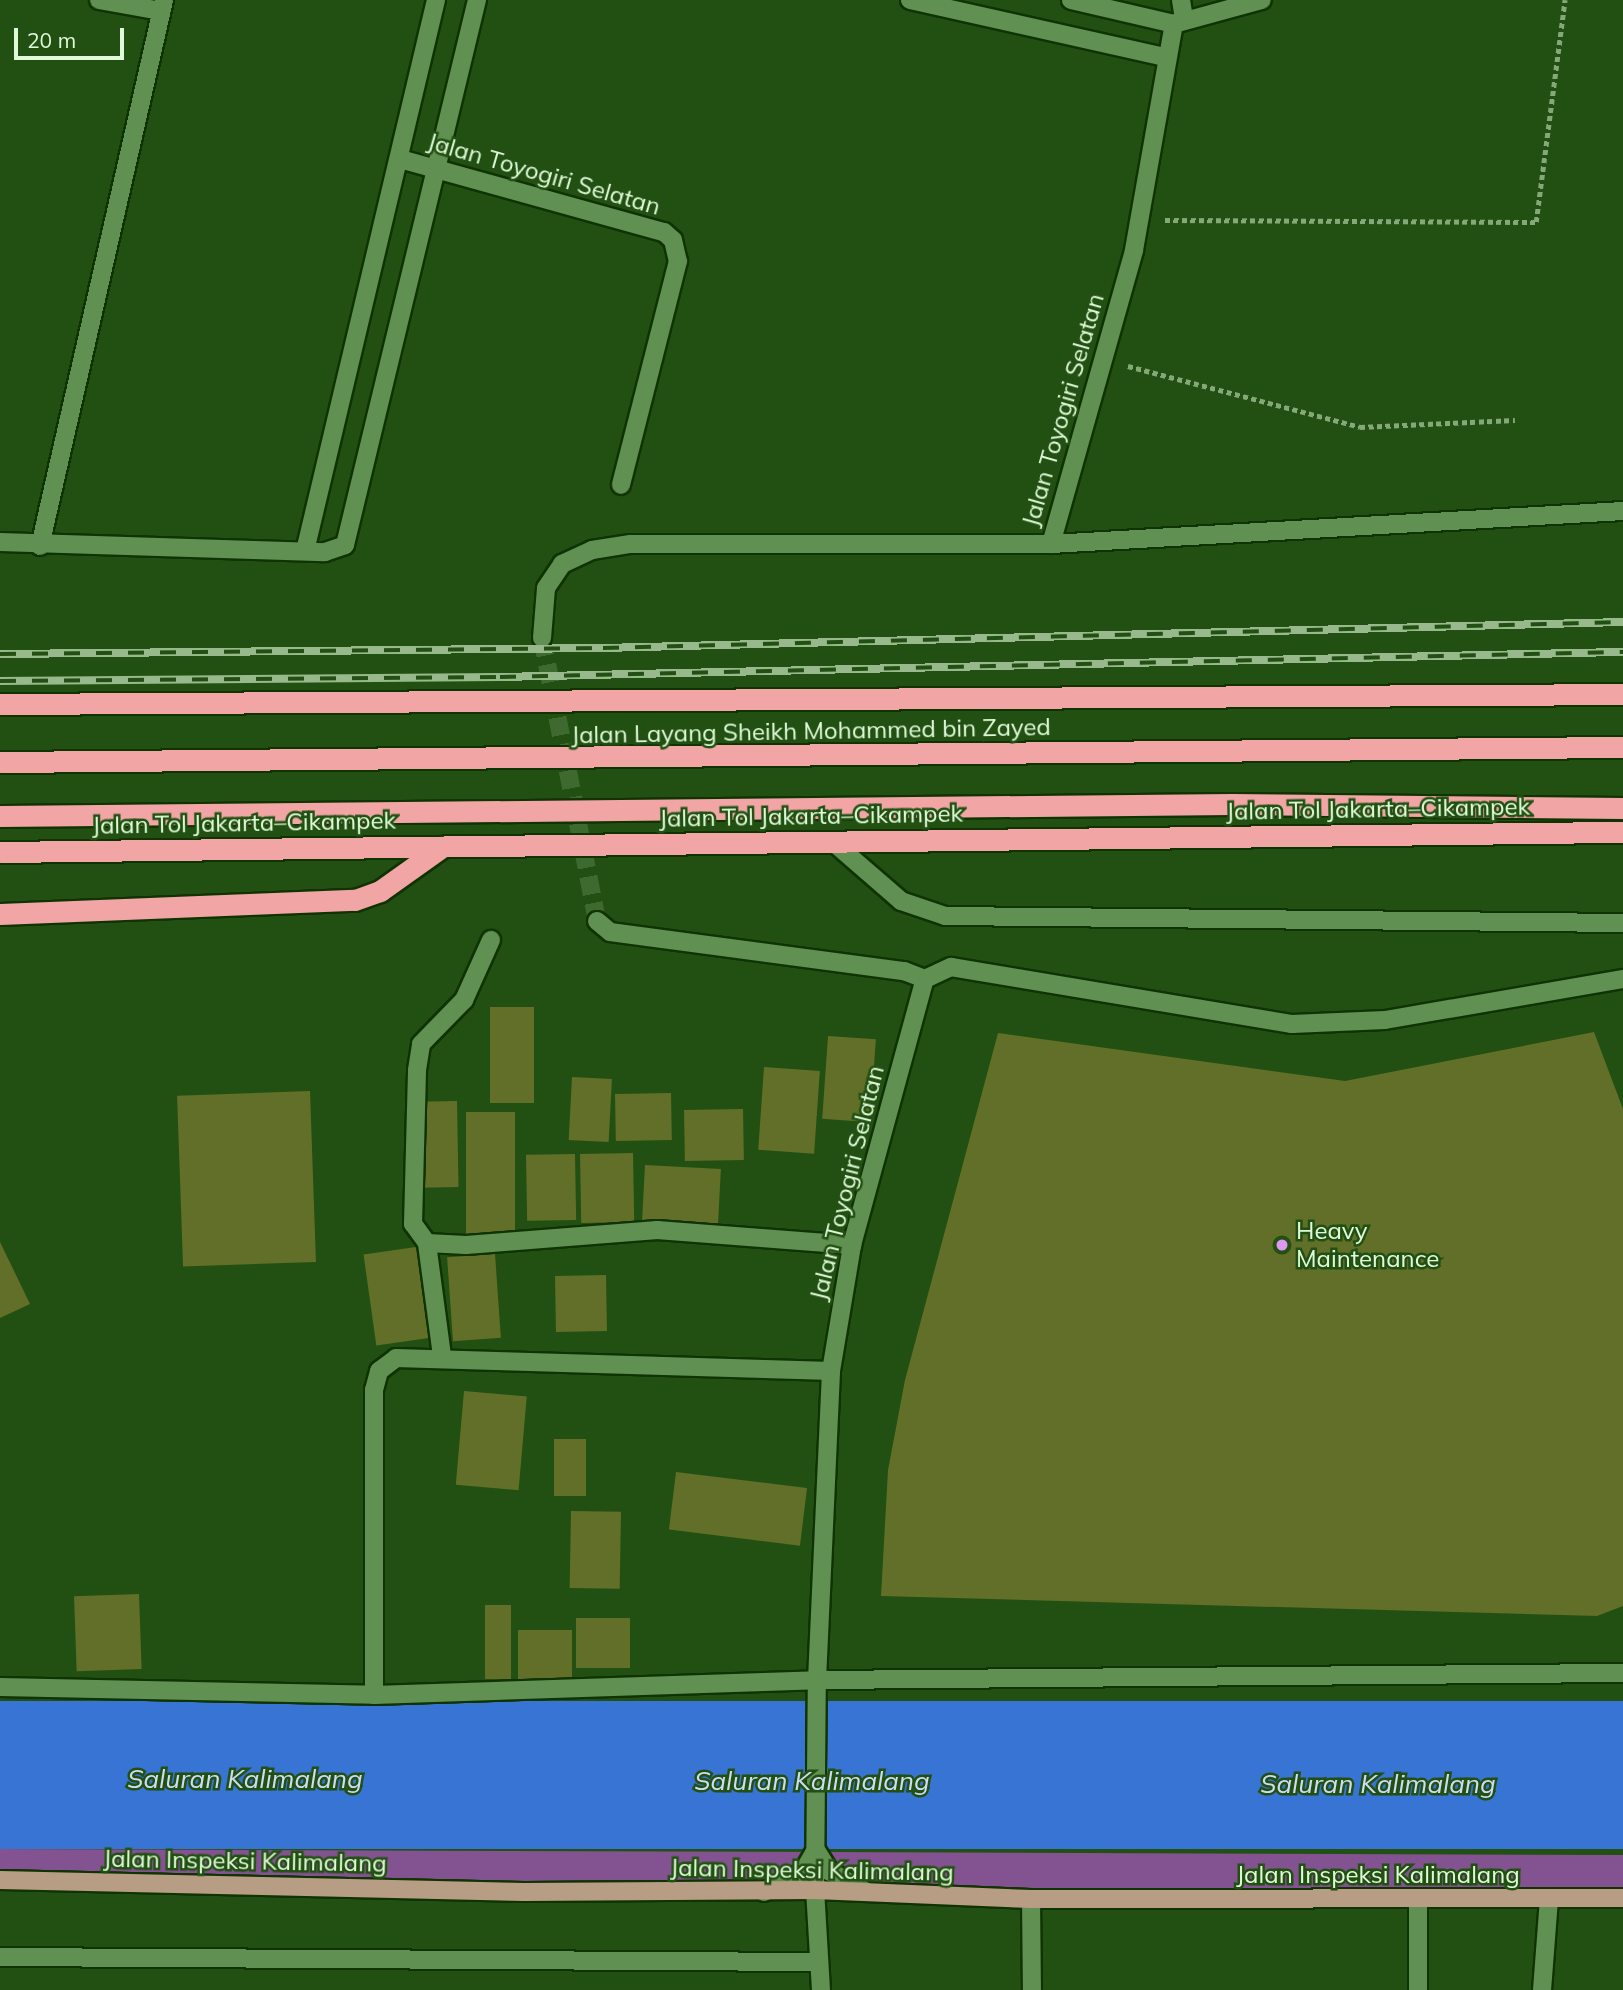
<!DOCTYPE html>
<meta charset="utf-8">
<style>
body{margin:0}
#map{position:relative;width:1623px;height:1990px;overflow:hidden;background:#225012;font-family:Mulish,sans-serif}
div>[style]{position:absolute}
.green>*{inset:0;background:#835290}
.water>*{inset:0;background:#3774d3;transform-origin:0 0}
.building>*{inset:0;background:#616f29;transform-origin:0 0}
.minor-tunnel>*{height:18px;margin-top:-9px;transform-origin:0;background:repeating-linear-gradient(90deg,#3e6a30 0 18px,transparent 0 27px)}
.path>*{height:4.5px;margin-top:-2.25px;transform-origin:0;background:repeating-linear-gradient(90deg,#85a879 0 5px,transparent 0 8.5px)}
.roads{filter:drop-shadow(2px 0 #103304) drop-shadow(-2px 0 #103304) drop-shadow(0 2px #103304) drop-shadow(0 -2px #103304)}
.minor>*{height:18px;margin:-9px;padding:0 9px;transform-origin:9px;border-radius:9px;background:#609152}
.major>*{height:18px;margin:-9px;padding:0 9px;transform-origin:9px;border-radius:9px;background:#b79d84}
.highway>*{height:21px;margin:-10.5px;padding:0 10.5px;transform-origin:10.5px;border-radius:10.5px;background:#f1a5a5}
.rail>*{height:8px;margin-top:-4px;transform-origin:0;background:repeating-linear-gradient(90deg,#225012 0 16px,#97b98c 0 32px);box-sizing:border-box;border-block:2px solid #97b98c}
.bridges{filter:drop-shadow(2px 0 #103304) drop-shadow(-2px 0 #103304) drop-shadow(0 2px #103304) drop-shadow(0 -2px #103304)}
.highway-bridge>*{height:21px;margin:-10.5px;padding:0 10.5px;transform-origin:10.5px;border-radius:10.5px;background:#f1a5a5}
.dots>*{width:19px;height:19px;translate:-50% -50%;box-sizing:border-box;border:4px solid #225012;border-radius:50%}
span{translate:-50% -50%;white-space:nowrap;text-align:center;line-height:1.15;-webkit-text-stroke:5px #225012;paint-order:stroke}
.street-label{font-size:24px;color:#e0fad9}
.poi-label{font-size:24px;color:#e0fad9}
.left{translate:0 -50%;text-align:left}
.water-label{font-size:26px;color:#cdddf5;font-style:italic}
.scale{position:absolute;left:14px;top:28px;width:110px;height:32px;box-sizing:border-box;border:4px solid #e0fad9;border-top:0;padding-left:9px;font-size:21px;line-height:24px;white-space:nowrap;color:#e0fad9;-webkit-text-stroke:5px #225012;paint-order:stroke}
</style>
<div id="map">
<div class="green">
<i style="clip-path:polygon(0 1849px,1623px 1855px,1623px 1898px,867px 1892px,829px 1871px,762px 1893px,0 1880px)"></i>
</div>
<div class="water">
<i style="left:0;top:1701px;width:1623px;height:148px"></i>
</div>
<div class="building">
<i style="left:534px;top:1007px;width:96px;height:44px;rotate:90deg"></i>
<i style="clip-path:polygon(1594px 1032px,1623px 1109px,1623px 1606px,1597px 1616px,881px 1596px,888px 1470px,905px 1380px,998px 1033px,1345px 1081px)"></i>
<i style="left:828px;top:1036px;width:48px;height:83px;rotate:4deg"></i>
<i style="left:764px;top:1067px;width:56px;height:83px;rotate:4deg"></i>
<i style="left:572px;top:1077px;width:40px;height:63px;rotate:3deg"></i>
<i style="left:310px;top:1091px;width:171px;height:133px;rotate:88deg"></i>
<i style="left:671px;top:1093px;width:47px;height:56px;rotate:89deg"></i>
<i style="left:457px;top:1101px;width:86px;height:39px;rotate:89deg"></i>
<i style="left:743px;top:1109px;width:51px;height:59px;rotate:89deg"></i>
<i style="left:466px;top:1112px;width:49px;height:128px"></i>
<i style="left:633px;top:1153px;width:69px;height:53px;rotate:89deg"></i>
<i style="left:575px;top:1154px;width:66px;height:49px;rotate:89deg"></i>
<i style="left:645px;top:1165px;width:76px;height:56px;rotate:3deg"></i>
<i style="clip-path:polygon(0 1242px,30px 1304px,0 1318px)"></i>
<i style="left:416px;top:1247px;width:92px;height:53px;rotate:82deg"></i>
<i style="left:495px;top:1254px;width:84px;height:48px;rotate:86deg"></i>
<i style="left:606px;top:1275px;width:56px;height:51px;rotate:89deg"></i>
<i style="left:464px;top:1391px;width:63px;height:94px;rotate:5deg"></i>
<i style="left:554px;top:1439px;width:32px;height:57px"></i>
<i style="left:676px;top:1472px;width:132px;height:58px;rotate:7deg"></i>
<i style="left:571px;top:1511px;width:50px;height:77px;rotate:1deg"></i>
<i style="left:139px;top:1594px;width:75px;height:65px;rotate:88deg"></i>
<i style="left:485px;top:1605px;width:26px;height:74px"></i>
<i style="left:576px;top:1618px;width:54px;height:50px"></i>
<i style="left:518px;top:1630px;width:54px;height:50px"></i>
</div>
<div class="minor-tunnel">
<i style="left:542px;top:638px;width:288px;rotate:79deg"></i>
</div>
<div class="path">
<i style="left:1165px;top:220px;width:371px;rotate:0.3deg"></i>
<i style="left:1536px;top:222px;width:224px;rotate:-82.6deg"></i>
<i style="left:1128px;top:366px;width:240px;rotate:14.7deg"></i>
<i style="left:1360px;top:427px;width:155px;rotate:-2.6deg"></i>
</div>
<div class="roads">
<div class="minor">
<i style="left:99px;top:0;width:63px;rotate:10.1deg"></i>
<i style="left:910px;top:0;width:261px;rotate:12.6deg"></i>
<i style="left:1071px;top:0;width:106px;rotate:13.1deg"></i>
<i style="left:1181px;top:0;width:20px;rotate:81deg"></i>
<i style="left:400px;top:159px;width:274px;rotate:15.5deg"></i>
<i style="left:664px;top:232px;width:12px;rotate:42deg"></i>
<i style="left:673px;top:240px;width:22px;rotate:77deg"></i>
<i style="left:678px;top:261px;width:231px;rotate:104.3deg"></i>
<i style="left:0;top:542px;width:325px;rotate:1.8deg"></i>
<i style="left:325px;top:552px;width:21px;rotate:-19deg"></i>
<i style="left:345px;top:545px;width:561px;rotate:-76.39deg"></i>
<i style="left:1051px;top:544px;width:305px;rotate:-74.2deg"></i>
<i style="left:1134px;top:250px;width:230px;rotate:-80deg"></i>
<i style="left:1174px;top:24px;width:91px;rotate:-15.3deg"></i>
<i style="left:40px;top:546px;width:560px;rotate:-77.2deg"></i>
<i style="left:305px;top:551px;width:566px;rotate:-76.63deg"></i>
<i style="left:542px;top:638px;width:50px;rotate:-85.4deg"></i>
<i style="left:546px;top:588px;width:29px;rotate:-56deg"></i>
<i style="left:562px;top:564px;width:33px;rotate:-25deg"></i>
<i style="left:592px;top:550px;width:39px;rotate:-9deg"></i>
<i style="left:631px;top:544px;width:420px"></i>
<i style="left:1051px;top:544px;width:573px;rotate:-3.3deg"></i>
<i style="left:833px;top:842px;width:90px;rotate:40.9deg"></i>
<i style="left:901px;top:901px;width:46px;rotate:18.8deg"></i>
<i style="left:945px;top:916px;width:678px;rotate:0.59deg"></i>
<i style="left:597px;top:921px;width:17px;rotate:40deg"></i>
<i style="left:610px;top:932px;width:297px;rotate:7.6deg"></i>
<i style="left:904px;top:971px;width:22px;rotate:21deg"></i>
<i style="left:925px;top:979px;width:29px;rotate:-25deg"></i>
<i style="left:951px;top:967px;width:346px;rotate:9.5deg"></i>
<i style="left:1292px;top:1024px;width:93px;rotate:-2.5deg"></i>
<i style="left:1385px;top:1020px;width:242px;rotate:-9.8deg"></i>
<i style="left:427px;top:1243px;width:39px;rotate:3deg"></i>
<i style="left:466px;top:1245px;width:192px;rotate:-4.5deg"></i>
<i style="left:657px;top:1230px;width:196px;rotate:4.4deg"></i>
<i style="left:442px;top:1356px;width:114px;rotate:-97.6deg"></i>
<i style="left:427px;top:1243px;width:24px;rotate:-126deg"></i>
<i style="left:413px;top:1224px;width:154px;rotate:-88.5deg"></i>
<i style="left:417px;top:1070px;width:26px;rotate:-81deg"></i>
<i style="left:421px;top:1044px;width:62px;rotate:-45.7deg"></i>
<i style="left:464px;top:1000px;width:66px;rotate:-65.8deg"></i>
<i style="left:0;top:1687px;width:374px;rotate:1.2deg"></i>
<i style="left:374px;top:1695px;width:443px;rotate:-1.9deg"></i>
<i style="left:817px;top:1680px;width:806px;rotate:-0.5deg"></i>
<i style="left:374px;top:1695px;width:305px;rotate:-90deg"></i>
<i style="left:374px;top:1390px;width:20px;rotate:-75deg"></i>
<i style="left:379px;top:1371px;width:21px;rotate:-37deg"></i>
<i style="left:396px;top:1358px;width:435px;rotate:1.7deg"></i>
<i style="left:816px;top:1850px;width:25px;rotate:58deg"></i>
<i style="left:829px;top:1871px;width:43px;rotate:28.9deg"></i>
<i style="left:764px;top:1892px;width:44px;rotate:-27.1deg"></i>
<i style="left:803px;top:1872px;width:22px;rotate:-60deg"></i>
<i style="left:1031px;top:1899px;width:91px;rotate:89.4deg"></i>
<i style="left:0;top:1957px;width:816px;rotate:0.35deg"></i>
<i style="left:821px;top:1990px;width:100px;rotate:-93.4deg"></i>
<i style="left:815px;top:1890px;width:210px;rotate:-89.5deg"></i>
<i style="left:817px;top:1680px;width:309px;rotate:-87.4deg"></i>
<i style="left:831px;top:1371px;width:128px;rotate:-80.5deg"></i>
<i style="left:852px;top:1245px;width:276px;rotate:-74.7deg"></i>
<i style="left:1418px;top:1990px;width:89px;rotate:-90deg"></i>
<i style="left:1542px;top:1990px;width:92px;rotate:-85.6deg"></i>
</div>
<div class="major">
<i style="left:0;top:1880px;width:524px;rotate:1.31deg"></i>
<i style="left:524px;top:1892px;width:291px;rotate:-0.4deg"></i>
<i style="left:815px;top:1890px;width:216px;rotate:2.4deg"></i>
<i style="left:1031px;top:1899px;width:592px;rotate:-0.1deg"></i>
</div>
<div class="highway">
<i style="left:0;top:704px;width:1623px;rotate:-0.35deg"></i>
<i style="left:0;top:852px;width:1623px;rotate:-0.71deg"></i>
<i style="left:0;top:914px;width:355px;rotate:-2.3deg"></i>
<i style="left:355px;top:900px;width:27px;rotate:-20deg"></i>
<i style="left:380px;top:891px;width:76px;rotate:-35.4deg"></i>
</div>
</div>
<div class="rail">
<i style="left:0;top:654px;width:603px;rotate:-0.57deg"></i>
<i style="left:603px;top:648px;width:1020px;rotate:-1.46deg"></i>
<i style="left:0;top:681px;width:500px;rotate:-0.46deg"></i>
<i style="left:500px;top:677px;width:1123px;rotate:-1.28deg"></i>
</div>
<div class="bridges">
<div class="highway-bridge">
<i style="left:0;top:762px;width:1623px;rotate:-0.53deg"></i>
<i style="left:0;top:816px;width:1232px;rotate:-0.56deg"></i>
<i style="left:1232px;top:804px;width:391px;rotate:0.6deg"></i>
</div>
</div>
<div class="dots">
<i style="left:1282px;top:1245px;background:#df98f2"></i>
</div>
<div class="street-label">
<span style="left:544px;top:174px;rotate:16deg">Jalan Toyogiri Selatan</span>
<span style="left:1063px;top:410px;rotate:-74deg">Jalan Toyogiri Selatan</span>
<span style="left:811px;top:731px;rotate:-1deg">Jalan Layang Sheikh Mohammed bin Zayed</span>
<span style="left:1378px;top:809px;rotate:-1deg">Jalan Tol Jakarta–Cikampek</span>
<span style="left:811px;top:816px;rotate:-1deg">Jalan Tol Jakarta–Cikampek</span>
<span style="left:244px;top:823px;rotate:-1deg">Jalan Tol Jakarta–Cikampek</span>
<span style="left:847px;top:1183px;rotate:-76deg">Jalan Toyogiri Selatan</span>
<span style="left:245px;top:1861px;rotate:1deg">Jalan Inspeksi Kalimalang</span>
<span style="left:812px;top:1870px;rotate:1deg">Jalan Inspeksi Kalimalang</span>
<span style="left:1378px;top:1875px">Jalan Inspeksi Kalimalang</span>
</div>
<div class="poi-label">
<span class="left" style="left:1296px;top:1245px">Heavy<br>Maintenance</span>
</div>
<div class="water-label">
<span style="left:245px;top:1779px">Saluran Kalimalang</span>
<span style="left:812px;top:1781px">Saluran Kalimalang</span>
<span style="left:1378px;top:1784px">Saluran Kalimalang</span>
</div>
<div class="scale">20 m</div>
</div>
